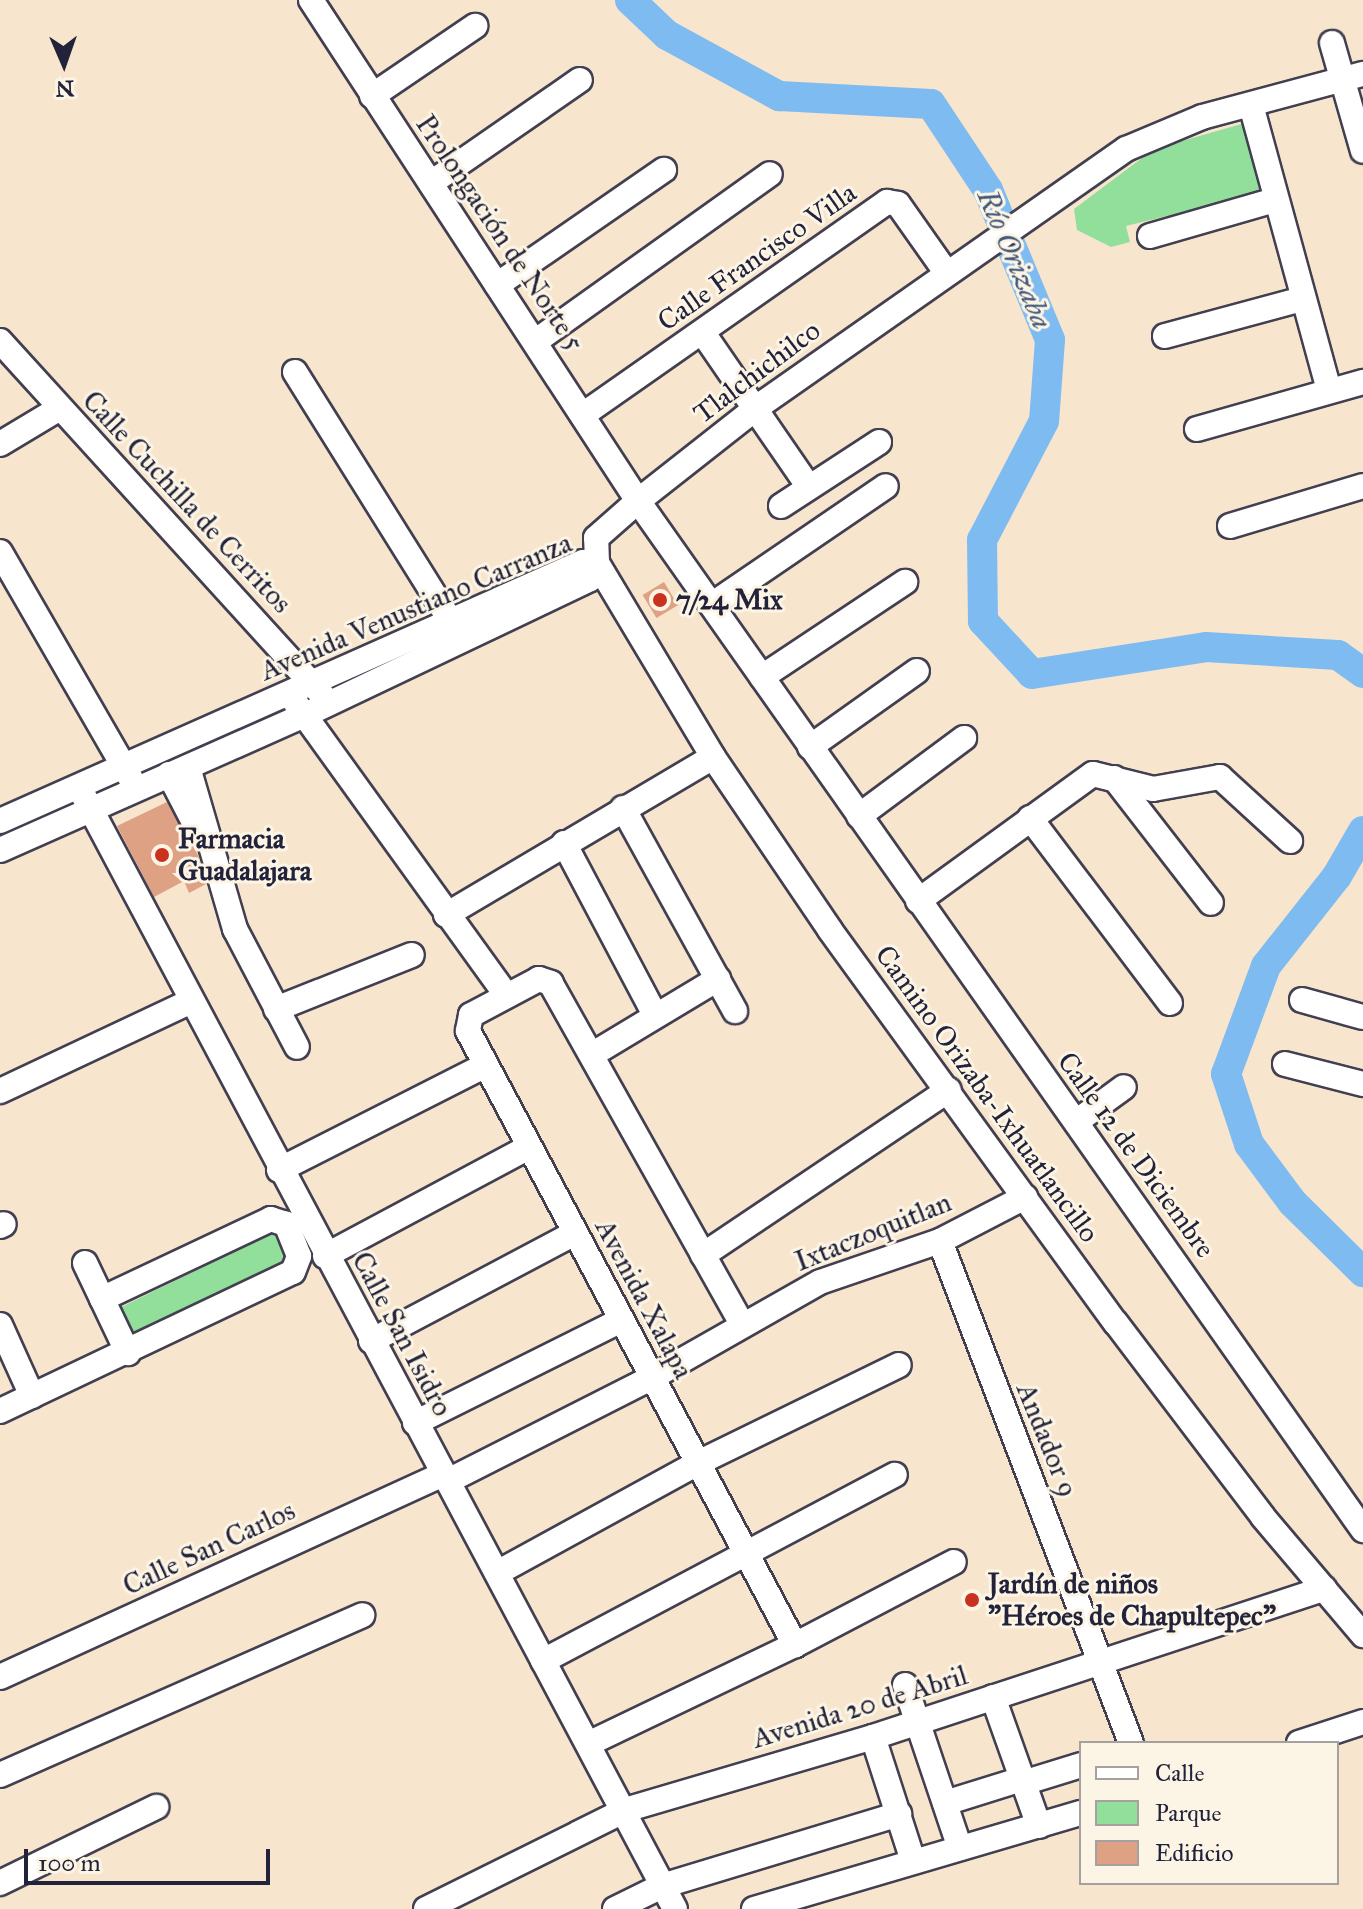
<!DOCTYPE html>
<meta charset="utf-8">
<style>
body{margin:0}
#map{position:relative;width:1363px;height:1909px;overflow:hidden;background:#f7e5cd;font-family:"IM FELL Great Primer",serif}
div>[style]{position:absolute}
.green>*{inset:0;background:#92df9c;transform-origin:0 0}
.river>*{height:30px;margin:-15px;padding:0 15px;transform-origin:15px;border-radius:15px;background:#7ebbf1}
.building>*{inset:0;background:#dea184;transform-origin:0 0}
.roads{filter:drop-shadow(2px 0 #423f51) drop-shadow(-2px 0 #423f51) drop-shadow(0 2px #423f51) drop-shadow(0 -2px #423f51)}
.minor>*{height:24px;margin:-12px;padding:0 12px;transform-origin:12px;border-radius:12px;background:#fff}
.dots>*{width:22px;height:22px;translate:-50% -50%;box-sizing:border-box;border:4px solid #fcf5e5;border-radius:50%}
span{translate:-50% -50%;white-space:nowrap;text-align:center;line-height:1.15;-webkit-text-stroke:6px #fcf5e5;paint-order:stroke}
.street-label{font-size:28px;color:#22223b}
.poi-label{font-size:28px;color:#22223b;font-weight:700}
.left{translate:0 -50%;text-align:left}
.water-label{font-size:30px;color:#42587b;font-style:italic}
.legend{position:absolute;left:1079px;top:1741px;width:260px;height:144px;box-sizing:border-box;background:#fcf5e5;border:2px solid #a5a1a1;margin:0;padding:10px 14px;list-style:none;font-size:24px;color:#22223b}
.legend li{display:flex;align-items:center;gap:16px;height:40px}
.legend b{width:40px;border:2px solid #a5a1a1}
.north{position:absolute;left:24px;top:24px;width:80px;height:80px;-webkit-text-stroke:6px #fcf5e5;paint-order:stroke;rotate:178deg;font-size:22px;font-weight:700;line-height:32px;text-align:center;color:#22223b}
.north::after{content:'';display:block;margin:auto;width:28px;height:36px;background:#22223b;clip-path:polygon(50% 0,100% 100%,50% 72%,0 100%)}
.scale{position:absolute;left:24px;top:1849px;width:246px;height:36px;box-sizing:border-box;border:4px solid #22223b;border-top:0;padding-left:10px;font-size:24px;line-height:28px;white-space:nowrap;color:#22223b;-webkit-text-stroke:6px #fcf5e5;paint-order:stroke}
</style>
<div id="map">
<div class="green">
<i style="clip-path:polygon(1245px 123px,1266px 202px,1168px 227px,1167px 216px,1126px 226px,1130px 242px,1111px 247px,1077px 230px,1074px 209px,1154px 149px)"></i>
<i style="left:279px;top:1230px;width:37px;height:180px;rotate:64deg"></i>
</div>
<div class="river">
<i style="left:630px;top:0;width:51px;rotate:43.4deg"></i>
<i style="left:667px;top:35px;width:128px;rotate:28.6deg"></i>
<i style="left:779px;top:96px;width:152px;rotate:3deg"></i>
<i style="left:931px;top:104px;width:103px;rotate:56.5deg"></i>
<i style="left:988px;top:190px;width:162px;rotate:67.5deg"></i>
<i style="left:1050px;top:340px;width:81px;rotate:94.2deg"></i>
<i style="left:1044px;top:421px;width:134px;rotate:117.5deg"></i>
<i style="left:982px;top:540px;width:81px;rotate:89.3deg"></i>
<i style="left:983px;top:621px;width:72px;rotate:47.2deg"></i>
<i style="left:1032px;top:674px;width:176px;rotate:-8.8deg"></i>
<i style="left:1206px;top:647px;width:132px;rotate:3.5deg"></i>
<i style="left:1338px;top:655px;width:31px;rotate:36deg"></i>
<i style="left:1363px;top:831px;width:52px;rotate:120deg"></i>
<i style="left:1337px;top:876px;width:115px;rotate:128.3deg"></i>
<i style="left:1266px;top:966px;width:115px;rotate:110.3deg"></i>
<i style="left:1226px;top:1074px;width:74px;rotate:71.8deg"></i>
<i style="left:1249px;top:1144px;width:72px;rotate:53.4deg"></i>
<i style="left:1292px;top:1202px;width:100px;rotate:44.6deg"></i>
</div>
<div class="building">
<i style="left:664px;top:582px;width:27px;height:25px;rotate:59deg"></i>
<i style="clip-path:polygon(167px 802px,198px 855px,206px 884px,189px 893px,184px 881px,154px 897px,117px 826px)"></i>
</div>
<div class="roads">
<div class="minor">
<i style="left:311px;top:0;width:598px;rotate:56.87deg"></i>
<i style="left:638px;top:501px;width:1259px;rotate:54.83deg"></i>
<i style="left:1332px;top:43px;width:112px;rotate:74deg"></i>
<i style="left:372px;top:96px;width:125px;rotate:-34.2deg"></i>
<i style="left:1251px;top:105px;width:296px;rotate:74.7deg"></i>
<i style="left:431px;top:183px;width:181px;rotate:-34.7deg"></i>
<i style="left:1150px;top:236px;width:130px;rotate:-16.1deg"></i>
<i style="left:497px;top:285px;width:203px;rotate:-34.6deg"></i>
<i style="left:703px;top:333px;width:187px;rotate:55.5deg"></i>
<i style="left:1165px;top:336px;width:142px;rotate:-15.1deg"></i>
<i style="left:0;top:341px;width:479px;rotate:47.7deg"></i>
<i style="left:536px;top:341px;width:287px;rotate:-35.5deg"></i>
<i style="left:295px;top:372px;width:295px;rotate:58deg"></i>
<i style="left:584px;top:414px;width:370px;rotate:-35deg"></i>
<i style="left:887px;top:202px;width:11px;rotate:10deg"></i>
<i style="left:898px;top:204px;width:83px;rotate:54.8deg"></i>
<i style="left:1197px;top:429px;width:173px;rotate:-15.8deg"></i>
<i style="left:0;top:444px;width:70px;rotate:-31deg"></i>
<i style="left:781px;top:506px;width:117px;rotate:-33.1deg"></i>
<i style="left:1230px;top:526px;width:139px;rotate:-16.7deg"></i>
<i style="left:0;top:552px;width:264px;rotate:60deg"></i>
<i style="left:597px;top:563px;width:226px;rotate:59.1deg"></i>
<i style="left:713px;top:757px;width:209px;rotate:55.9deg"></i>
<i style="left:830px;top:930px;width:486px;rotate:54deg"></i>
<i style="left:1116px;top:1323px;width:243px;rotate:52.8deg"></i>
<i style="left:1263px;top:1517px;width:155px;rotate:49.7deg"></i>
<i style="left:713px;top:604px;width:209px;rotate:-34.3deg"></i>
<i style="left:762px;top:677px;width:172px;rotate:-33.6deg"></i>
<i style="left:295px;top:702px;width:359px;rotate:54.2deg"></i>
<i style="left:810px;top:747px;width:131px;rotate:-35.4deg"></i>
<i style="left:188px;top:767px;width:169px;rotate:73.8deg"></i>
<i style="left:235px;top:929px;width:133px;rotate:62.3deg"></i>
<i style="left:169px;top:774px;width:65px;rotate:62.7deg"></i>
<i style="left:1114px;top:778px;width:158px;rotate:52.2deg"></i>
<i style="left:79px;top:787px;width:1270px;rotate:62.02deg"></i>
<i style="left:623px;top:808px;width:232px;rotate:61.1deg"></i>
<i style="left:859px;top:816px;width:131px;rotate:-36.6deg"></i>
<i style="left:1030px;top:818px;width:232px;rotate:52.9deg"></i>
<i style="left:0;top:821px;width:638px;rotate:-23.95deg"></i>
<i style="left:583px;top:562px;width:14px;rotate:4deg"></i>
<i style="left:564px;top:843px;width:195px;rotate:62.1deg"></i>
<i style="left:0;top:850px;width:331px;rotate:-23.9deg"></i>
<i style="left:303px;top:716px;width:318px;rotate:-25.5deg"></i>
<i style="left:590px;top:579px;width:17px;rotate:-66deg"></i>
<i style="left:597px;top:563px;width:25px;rotate:-92deg"></i>
<i style="left:596px;top:538px;width:56px;rotate:-41.4deg"></i>
<i style="left:638px;top:501px;width:150px;rotate:-38.2deg"></i>
<i style="left:756px;top:408px;width:452px;rotate:-35deg"></i>
<i style="left:1126px;top:149px;width:82px;rotate:-22.8deg"></i>
<i style="left:1202px;top:117px;width:167px;rotate:-15deg"></i>
<i style="left:918px;top:901px;width:216px;rotate:-36deg"></i>
<i style="left:1093px;top:774px;width:62px;rotate:14deg"></i>
<i style="left:1153px;top:789px;width:68px;rotate:-10.2deg"></i>
<i style="left:1220px;top:777px;width:95px;rotate:42.4deg"></i>
<i style="left:446px;top:915px;width:310px;rotate:-30.6deg"></i>
<i style="left:1302px;top:1000px;width:63px;rotate:15.6deg"></i>
<i style="left:276px;top:1009px;width:146px;rotate:-21.7deg"></i>
<i style="left:593px;top:1054px;width:146px;rotate:-31deg"></i>
<i style="left:1285px;top:1064px;width:81px;rotate:14.4deg"></i>
<i style="left:0;top:1091px;width:211px;rotate:-25.2deg"></i>
<i style="left:1076px;top:1122px;width:59px;rotate:-36.1deg"></i>
<i style="left:279px;top:1170px;width:232px;rotate:-26.9deg"></i>
<i style="left:0;top:1226px;width:4px;rotate:-27deg"></i>
<i style="left:940px;top:1241px;width:537px;rotate:69.17deg"></i>
<i style="left:703px;top:1255px;width:296px;rotate:-33.9deg"></i>
<i style="left:325px;top:1256px;width:231px;rotate:-28.1deg"></i>
<i style="left:85px;top:1263px;width:100px;rotate:64.5deg"></i>
<i style="left:742px;top:1324px;width:391px;rotate:-119.3deg"></i>
<i style="left:551px;top:983px;width:13px;rotate:-162deg"></i>
<i style="left:539px;top:979px;width:77px;rotate:152.1deg"></i>
<i style="left:471px;top:1015px;width:16px;rotate:101deg"></i>
<i style="left:468px;top:1031px;width:696px;rotate:61.96deg"></i>
<i style="left:0;top:1325px;width:78px;rotate:65.7deg"></i>
<i style="left:371px;top:1341px;width:231px;rotate:-27.9deg"></i>
<i style="left:0;top:1411px;width:324px;rotate:-25.4deg"></i>
<i style="left:293px;top:1272px;width:17px;rotate:-69deg"></i>
<i style="left:299px;top:1256px;width:35px;rotate:-112deg"></i>
<i style="left:286px;top:1224px;width:16px;rotate:-162deg"></i>
<i style="left:271px;top:1219px;width:187px;rotate:154.7deg"></i>
<i style="left:415px;top:1423px;width:229px;rotate:-26.5deg"></i>
<i style="left:448px;top:1481px;width:228px;rotate:-26.9deg"></i>
<i style="left:651px;top:1378px;width:194px;rotate:-29.6deg"></i>
<i style="left:820px;top:1282px;width:127px;rotate:-18.9deg"></i>
<i style="left:940px;top:1241px;width:96px;rotate:-27.4deg"></i>
<i style="left:497px;top:1573px;width:231px;rotate:-28.7deg"></i>
<i style="left:700px;top:1462px;width:221px;rotate:-26deg"></i>
<i style="left:543px;top:1661px;width:398px;rotate:-27.9deg"></i>
<i style="left:0;top:1677px;width:488px;rotate:-24.6deg"></i>
<i style="left:905px;top:1685px;width:172px;rotate:71.4deg"></i>
<i style="left:993px;top:1697px;width:137px;rotate:70.4deg"></i>
<i style="left:873px;top:1737px;width:130px;rotate:72.1deg"></i>
<i style="left:590px;top:1743px;width:227px;rotate:-25.6deg"></i>
<i style="left:795px;top:1645px;width:179px;rotate:-27.6deg"></i>
<i style="left:1299px;top:1743px;width:67px;rotate:-18.2deg"></i>
<i style="left:0;top:1775px;width:396px;rotate:-23.8deg"></i>
<i style="left:1023px;top:1783px;width:61px;rotate:-17.2deg"></i>
<i style="left:945px;top:1803px;width:81px;rotate:-17.3deg"></i>
<i style="left:0;top:1883px;width:174px;rotate:-26deg"></i>
<i style="left:426px;top:1909px;width:222px;rotate:-26.4deg"></i>
<i style="left:625px;top:1810px;width:259px;rotate:-16.4deg"></i>
<i style="left:873px;top:1737px;width:475px;rotate:-18.2deg"></i>
<i style="left:615px;top:1909px;width:52px;rotate:-26.1deg"></i>
<i style="left:662px;top:1886px;width:248px;rotate:-16.9deg"></i>
<i style="left:754px;top:1909px;width:341px;rotate:-16.4deg"></i>
</div>
</div>
<div class="dots">
<i style="left:660px;top:600px;background:#c8321e"></i>
<i style="left:162px;top:855px;background:#c8321e"></i>
<i style="left:972px;top:1600px;background:#c8321e"></i>
</div>
<div class="street-label">
<span style="left:500px;top:233px;rotate:56deg">Prolongación de Norte 5</span>
<span style="left:757px;top:257px;rotate:-35deg">Calle Francisco Villa</span>
<span style="left:757px;top:372px;rotate:-37deg">Tlalchichilco</span>
<span style="left:187px;top:502px;rotate:47deg">Calle Cuchilla de Cerritos</span>
<span style="left:416px;top:607px;rotate:-23deg">Avenida Venustiano Carranza</span>
<span style="left:987px;top:1094px;rotate:54deg">Camino Orizaba-Ixhuatlancillo</span>
<span style="left:1136px;top:1155px;rotate:54deg">Calle 12 de Diciembre</span>
<span style="left:873px;top:1232px;rotate:-22deg">Ixtaczoquitlan</span>
<span style="left:644px;top:1299px;rotate:62deg">Avenida Xalapa</span>
<span style="left:402px;top:1334px;rotate:62deg">Calle San Isidro</span>
<span style="left:1047px;top:1440px;rotate:68deg">Andador 9</span>
<span style="left:209px;top:1548px;rotate:-25deg">Calle San Carlos</span>
<span style="left:860px;top:1707px;rotate:-17deg">Avenida 20 de Abril</span>
</div>
<div class="poi-label">
<span class="left" style="left:676px;top:600px">7/24 Mix</span>
<span class="left" style="left:178px;top:855px">Farmacia<br>Guadalajara</span>
<span class="left" style="left:988px;top:1600px">Jardín de niños<br>"Héroes de Chapultepec"</span>
</div>
<div class="water-label">
<span style="left:1015px;top:259px;rotate:67deg">Río Orizaba</span>
</div>
<ul class="legend">
<li><b style="height:10px;background:#fff"></b>Calle</li>
<li><b style="height:22px;background:#92df9c"></b>Parque</li>
<li><b style="height:22px;background:#dea184"></b>Edificio</li>
</ul>
<div class="north">N</div>
<div class="scale">100 m</div>
</div>
